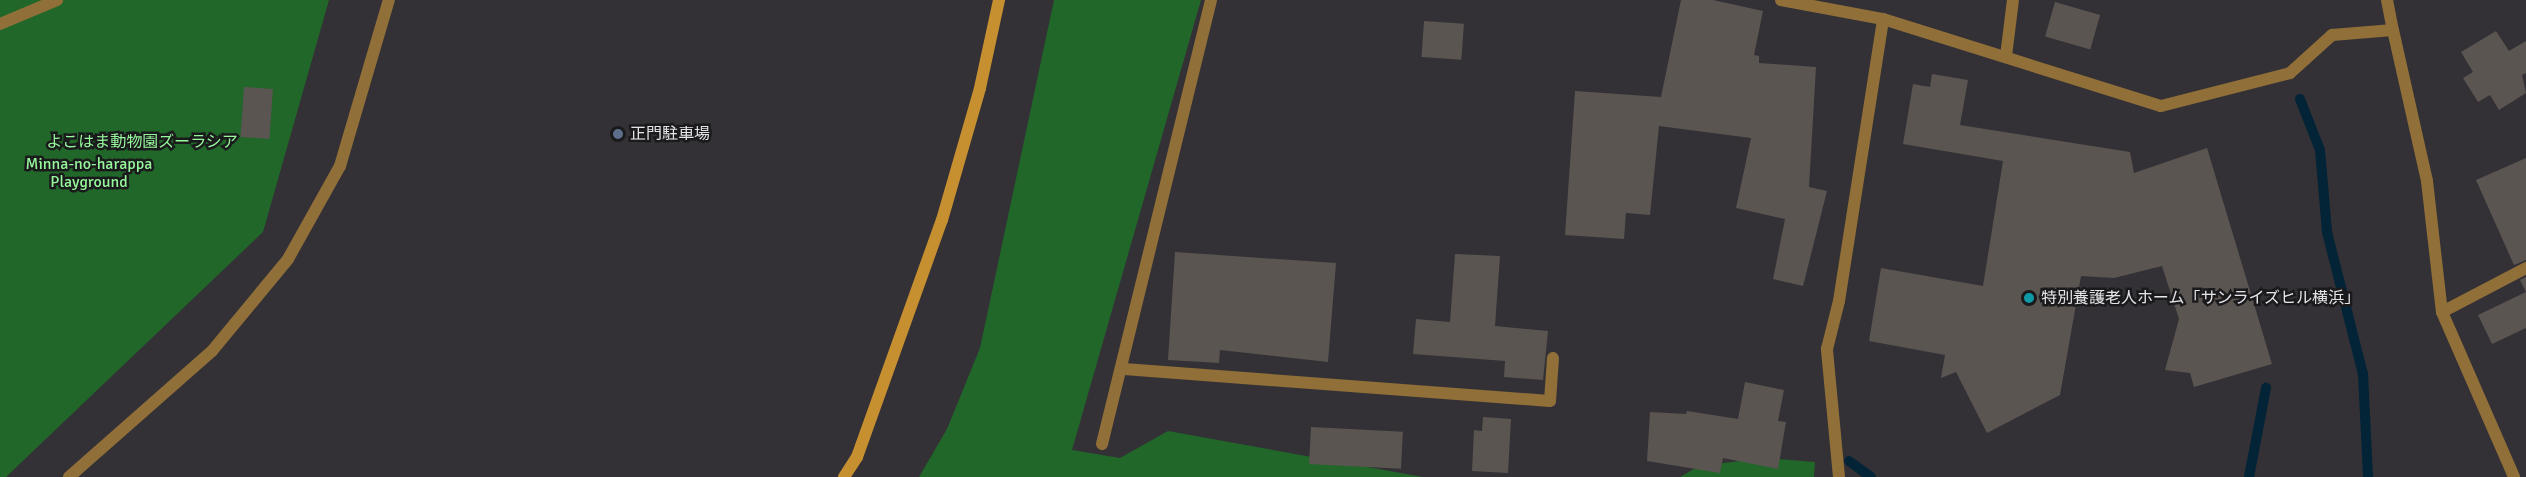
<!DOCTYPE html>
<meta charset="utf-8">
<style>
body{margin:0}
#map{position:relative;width:2526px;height:477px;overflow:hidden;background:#333136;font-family:Signika,"Noto Sans JP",sans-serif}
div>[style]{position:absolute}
.green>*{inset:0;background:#206729}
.stream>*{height:10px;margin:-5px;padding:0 5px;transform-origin:5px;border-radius:5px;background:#022436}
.building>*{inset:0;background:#5b5551;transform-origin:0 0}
.lane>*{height:12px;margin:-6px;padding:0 6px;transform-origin:6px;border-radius:6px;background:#906f38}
.street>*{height:12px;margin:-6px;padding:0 6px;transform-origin:6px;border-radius:6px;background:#906f38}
.secondary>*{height:12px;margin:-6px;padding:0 6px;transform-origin:6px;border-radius:6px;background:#c69030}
.dots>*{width:16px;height:16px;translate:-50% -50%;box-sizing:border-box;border:3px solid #1a191c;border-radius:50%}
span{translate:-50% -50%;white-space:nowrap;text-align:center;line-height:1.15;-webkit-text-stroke:5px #1a191c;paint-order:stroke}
.poi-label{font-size:16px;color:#e4e3e7}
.left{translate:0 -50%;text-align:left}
.park-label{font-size:16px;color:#96f89b}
</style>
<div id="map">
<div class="green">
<i style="clip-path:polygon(0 0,329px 0,263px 232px,6px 477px,0 477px)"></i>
<i style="clip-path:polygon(1054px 0,1201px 0,1072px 450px,1120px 458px,1168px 431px,1423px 477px,919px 477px,947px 429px,980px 348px)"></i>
<i style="clip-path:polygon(1765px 458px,1815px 462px,1814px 477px,1680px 477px,1699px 466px)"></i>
</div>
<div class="stream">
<i style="left:2300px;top:99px;width:55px;rotate:68.6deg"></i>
<i style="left:2320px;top:150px;width:82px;rotate:85.1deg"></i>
<i style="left:2327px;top:232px;width:146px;rotate:75.8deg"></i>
<i style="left:2363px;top:374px;width:103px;rotate:87.2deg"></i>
<i style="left:1849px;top:461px;width:27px;rotate:36deg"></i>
<i style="left:2249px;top:477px;width:91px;rotate:-79.2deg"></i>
</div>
<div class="building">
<i style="clip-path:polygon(1681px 0,1713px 0,1763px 11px,1754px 55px,1759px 56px,1759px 63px,1816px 67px,1809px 187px,1827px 191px,1803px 286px,1773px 279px,1785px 219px,1736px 208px,1751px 138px,1659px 126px,1650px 215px,1626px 213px,1624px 239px,1565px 235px,1575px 91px,1661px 97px)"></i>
<i style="left:2055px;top:2px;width:47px;height:36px;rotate:16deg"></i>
<i style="left:1424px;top:21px;width:40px;height:36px;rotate:4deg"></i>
<i style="clip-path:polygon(2496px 31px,2509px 51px,2526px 41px,2526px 73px,2522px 75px,2526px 93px,2499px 110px,2490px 95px,2478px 102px,2463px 78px,2473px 72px,2461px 52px)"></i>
<i style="clip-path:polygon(1932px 74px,1968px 80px,1960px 125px,2130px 152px,2134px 173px,2207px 148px,2272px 364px,2194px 387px,2190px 373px,2165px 370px,2179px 319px,2162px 266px,2114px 278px,2081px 276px,2060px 395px,1987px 433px,1956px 372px,1941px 378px,1945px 355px,1869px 341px,1881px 268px,1983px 286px,2003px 161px,1903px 144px,1913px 84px,1930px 87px)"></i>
<i style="left:244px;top:87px;width:29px;height:50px;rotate:4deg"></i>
<i style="clip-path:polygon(2526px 158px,2526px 260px,2514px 265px,2476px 180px)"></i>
<i style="clip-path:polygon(1175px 252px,1336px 263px,1328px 362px,1220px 350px,1219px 363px,1168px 360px)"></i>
<i style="clip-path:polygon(1455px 254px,1500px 256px,1495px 326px,1548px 331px,1543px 380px,1504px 377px,1505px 361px,1413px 354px,1416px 319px,1450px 322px)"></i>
<i style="clip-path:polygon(2526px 277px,2526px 328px,2492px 344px,2478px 315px,2526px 292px,2520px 280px)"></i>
<i style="clip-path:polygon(1745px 382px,1784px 390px,1778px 421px,1786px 422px,1778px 469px,1723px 458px,1720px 473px,1647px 461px,1650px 412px,1686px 414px,1687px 411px,1738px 419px)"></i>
<i style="clip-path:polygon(1483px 417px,1511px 419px,1508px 473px,1472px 471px,1474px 430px,1482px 431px)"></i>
<i style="left:1311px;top:427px;width:92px;height:37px;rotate:3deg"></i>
</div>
<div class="lane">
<i style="left:0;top:24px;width:62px;rotate:-22.8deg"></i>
<i style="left:2442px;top:312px;width:95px;rotate:-27.6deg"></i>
<i style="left:69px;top:477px;width:191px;rotate:-41.4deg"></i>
<i style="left:212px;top:351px;width:119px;rotate:-50.4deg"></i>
<i style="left:288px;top:259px;width:107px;rotate:-60.8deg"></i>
<i style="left:340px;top:166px;width:173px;rotate:-73.6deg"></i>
<i style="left:1839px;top:477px;width:129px;rotate:-95.4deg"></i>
<i style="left:1827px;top:349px;width:49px;rotate:-76deg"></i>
<i style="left:1839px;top:301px;width:285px;rotate:-81.1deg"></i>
</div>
<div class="street">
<i style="left:1781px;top:0;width:104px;rotate:10.6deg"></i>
<i style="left:1883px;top:19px;width:291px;rotate:17.4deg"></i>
<i style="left:2161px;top:106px;width:133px;rotate:-14.3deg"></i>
<i style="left:2290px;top:73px;width:57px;rotate:-42.1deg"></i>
<i style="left:2332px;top:35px;width:61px;rotate:-4.7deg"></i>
<i style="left:2393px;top:30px;width:155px;rotate:77.3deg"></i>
<i style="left:2427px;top:181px;width:132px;rotate:83.5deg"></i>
<i style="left:2442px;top:312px;width:180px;rotate:66.4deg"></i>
<i style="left:2387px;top:0;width:31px;rotate:79deg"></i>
<i style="left:2006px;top:56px;width:56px;rotate:-82.9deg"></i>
<i style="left:1124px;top:369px;width:427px;rotate:4.3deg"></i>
<i style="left:1550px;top:401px;width:43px;rotate:-86deg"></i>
<i style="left:1102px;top:444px;width:457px;rotate:-76.2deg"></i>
</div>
<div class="secondary">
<i style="left:844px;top:477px;width:24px;rotate:-57deg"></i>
<i style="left:857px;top:457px;width:252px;rotate:-70.3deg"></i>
<i style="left:942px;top:220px;width:137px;rotate:-73.9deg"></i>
<i style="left:980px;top:88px;width:90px;rotate:-77.8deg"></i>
</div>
<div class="dots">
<i style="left:618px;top:134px;background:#5c6f8a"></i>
<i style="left:2029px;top:298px;background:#0f9aa8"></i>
</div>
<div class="poi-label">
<span class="left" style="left:630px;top:134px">正門駐車場</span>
<span class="left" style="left:2041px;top:298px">特別養護老人ホーム「サンライズヒル横浜」</span>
</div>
<div class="park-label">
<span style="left:142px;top:142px">よこはま動物園ズーラシア</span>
<span style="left:89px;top:173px">Minna-no-harappa<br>Playground</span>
</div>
</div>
